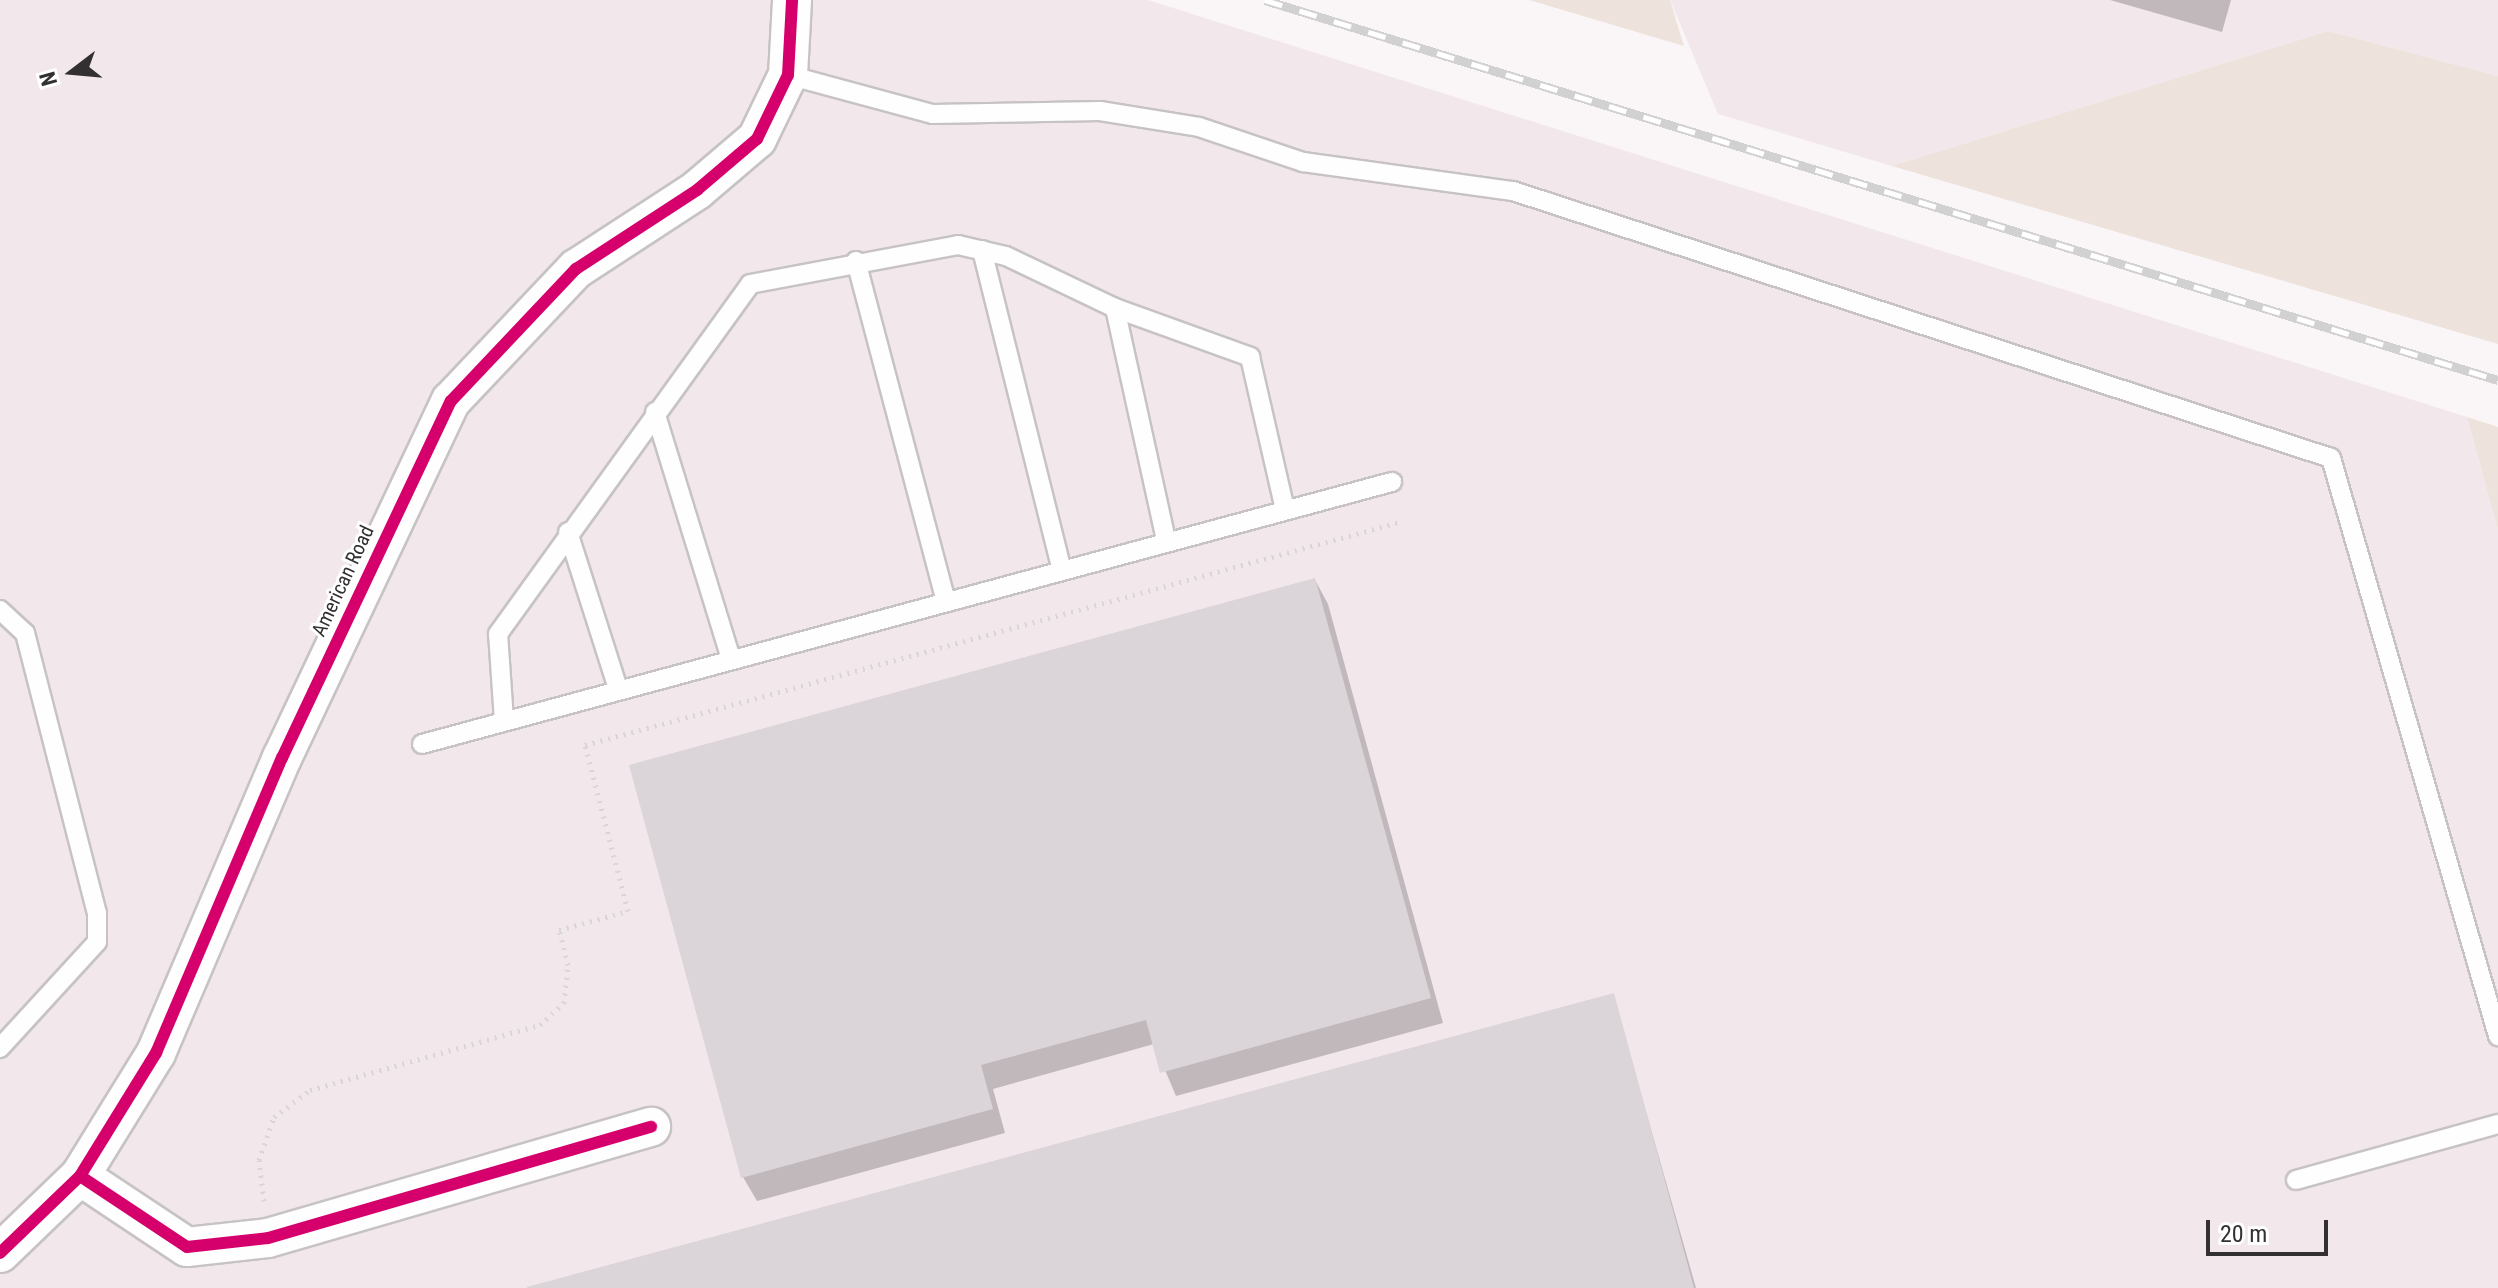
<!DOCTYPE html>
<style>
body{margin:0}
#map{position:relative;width:2498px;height:1288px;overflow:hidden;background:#faf6f7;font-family:"Roboto Condensed",sans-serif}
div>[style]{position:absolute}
.built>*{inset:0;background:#f2e7ea}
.green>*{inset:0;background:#eee2dc}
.shadow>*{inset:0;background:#0003}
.building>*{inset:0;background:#dbd4d9}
.path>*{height:5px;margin-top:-2.5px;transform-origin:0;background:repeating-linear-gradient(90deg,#d8d6d6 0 2px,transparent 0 8px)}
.roads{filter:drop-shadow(2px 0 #c7c3c4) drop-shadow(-2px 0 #c7c3c4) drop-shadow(0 2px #c7c3c4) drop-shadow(0 -2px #c7c3c4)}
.service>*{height:18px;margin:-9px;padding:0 9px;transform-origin:9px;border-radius:9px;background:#fefefe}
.minor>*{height:38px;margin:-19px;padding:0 19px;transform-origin:19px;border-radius:19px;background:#fefefe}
.rail>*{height:9px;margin-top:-4.5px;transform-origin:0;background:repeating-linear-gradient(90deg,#fff 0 18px,#d1d1d1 0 36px);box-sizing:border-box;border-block:2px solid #d1d1d1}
.cycleway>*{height:12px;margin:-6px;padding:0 6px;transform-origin:6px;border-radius:6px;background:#d6006c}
span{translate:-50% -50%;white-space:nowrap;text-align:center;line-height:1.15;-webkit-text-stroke:6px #fff;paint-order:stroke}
.street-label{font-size:20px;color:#333031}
.north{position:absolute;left:32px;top:32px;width:80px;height:80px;-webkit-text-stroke:6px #fff;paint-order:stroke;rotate:254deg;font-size:22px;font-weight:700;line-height:32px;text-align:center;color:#333031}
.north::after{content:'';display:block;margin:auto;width:28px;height:36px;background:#333031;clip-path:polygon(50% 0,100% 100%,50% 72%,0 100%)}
.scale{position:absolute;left:2206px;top:1220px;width:122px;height:36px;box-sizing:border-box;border:4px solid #333031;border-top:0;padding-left:10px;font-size:24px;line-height:28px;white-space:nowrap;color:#333031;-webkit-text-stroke:6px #fff;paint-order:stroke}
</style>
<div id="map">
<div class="built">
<i style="clip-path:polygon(0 0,1148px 0,2467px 417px,2498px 530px,2498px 1288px,0 1288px)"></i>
<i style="clip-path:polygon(1670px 0,2498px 0,2498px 76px,2328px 31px,1892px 166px,1718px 114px)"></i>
</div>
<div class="green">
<i style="clip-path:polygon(1529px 0,1670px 0,1684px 46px)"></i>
<i style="clip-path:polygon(2328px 31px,2498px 76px,2498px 344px,1892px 166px)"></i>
<i style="clip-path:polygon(2467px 417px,2498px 427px,2498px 530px)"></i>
</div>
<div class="shadow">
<i style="clip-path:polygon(2110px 0,2231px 0,2222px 32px)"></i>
<i style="clip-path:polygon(1315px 580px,1328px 604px,1443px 1023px,1176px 1096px,1154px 1044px,993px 1089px,1005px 1133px,757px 1201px,743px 1177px)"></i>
<i style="clip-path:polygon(1613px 995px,1696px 1288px,531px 1288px)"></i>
</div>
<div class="building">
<i style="clip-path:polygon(1315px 578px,1431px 998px,1160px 1073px,1146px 1020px,981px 1065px,993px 1109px,741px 1178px,629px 765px)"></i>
<i style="clip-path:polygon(1614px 993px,1694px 1288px,527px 1288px,527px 1287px)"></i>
</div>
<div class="path">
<i style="left:264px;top:1201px;width:41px;rotate:-97deg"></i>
<i style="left:259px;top:1160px;width:46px;rotate:-70.8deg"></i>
<i style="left:274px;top:1117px;width:45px;rotate:-36.9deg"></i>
<i style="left:310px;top:1090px;width:239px;rotate:-15.8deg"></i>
<i style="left:540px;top:1025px;width:33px;rotate:-43deg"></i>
<i style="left:564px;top:1003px;width:38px;rotate:-84deg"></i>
<i style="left:568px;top:965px;width:36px;rotate:-104deg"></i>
<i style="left:559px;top:930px;width:72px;rotate:-15.4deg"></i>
<i style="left:628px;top:911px;width:171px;rotate:-104.5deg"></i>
<i style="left:585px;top:745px;width:848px;rotate:-15.31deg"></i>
</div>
<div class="roads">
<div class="service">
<i style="left:788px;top:75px;width:150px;rotate:15.1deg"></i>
<i style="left:933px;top:114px;width:167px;rotate:-1deg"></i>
<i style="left:1100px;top:111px;width:100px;rotate:9.2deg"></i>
<i style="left:1199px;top:127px;width:110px;rotate:18.6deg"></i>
<i style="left:1303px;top:162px;width:212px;rotate:7.9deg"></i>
<i style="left:1513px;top:191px;width:860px;rotate:18.08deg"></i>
<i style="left:2331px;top:458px;width:602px;rotate:73.88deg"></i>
<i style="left:982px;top:250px;width:327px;rotate:76deg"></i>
<i style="left:856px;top:261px;width:349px;rotate:75.2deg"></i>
<i style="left:1115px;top:308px;width:238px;rotate:77.6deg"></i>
<i style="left:655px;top:412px;width:258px;rotate:72.9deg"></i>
<i style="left:568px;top:532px;width:165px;rotate:72.3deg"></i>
<i style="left:0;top:610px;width:34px;rotate:43deg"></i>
<i style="left:25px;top:633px;width:289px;rotate:75.6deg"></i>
<i style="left:97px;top:913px;width:29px;rotate:90deg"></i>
<i style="left:97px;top:942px;width:144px;rotate:132.5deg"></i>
<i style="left:504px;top:721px;width:87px;rotate:-93.9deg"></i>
<i style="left:498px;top:634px;width:431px;rotate:-54.2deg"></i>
<i style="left:750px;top:284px;width:212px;rotate:-10.6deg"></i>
<i style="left:958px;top:245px;width:49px;rotate:12.9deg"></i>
<i style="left:1006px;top:256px;width:121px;rotate:25.5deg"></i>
<i style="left:1115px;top:308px;width:144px;rotate:19.9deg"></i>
<i style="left:1250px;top:357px;width:157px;rotate:77.1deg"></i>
<i style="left:422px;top:744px;width:1005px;rotate:-15.12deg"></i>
<i style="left:2296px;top:1180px;width:210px;rotate:-15.5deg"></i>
</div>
<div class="minor">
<i style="left:80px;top:1176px;width:128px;rotate:33.6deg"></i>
<i style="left:187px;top:1247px;width:81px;rotate:-6.3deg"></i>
<i style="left:268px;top:1238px;width:399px;rotate:-16.2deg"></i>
<i style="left:0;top:1253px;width:111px;rotate:-43.9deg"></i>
<i style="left:80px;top:1176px;width:145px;rotate:-58.3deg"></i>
<i style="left:156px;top:1053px;width:321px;rotate:-66.9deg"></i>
<i style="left:282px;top:758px;width:395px;rotate:-64.7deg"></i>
<i style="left:451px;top:401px;width:182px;rotate:-46.6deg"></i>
<i style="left:576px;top:269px;width:145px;rotate:-33.1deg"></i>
<i style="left:697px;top:190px;width:79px;rotate:-40.4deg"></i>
<i style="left:757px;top:139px;width:71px;rotate:-64.2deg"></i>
<i style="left:788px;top:75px;width:75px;rotate:-86.9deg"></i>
</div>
</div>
<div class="rail">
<i style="left:1265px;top:0;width:1290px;rotate:17.13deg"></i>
</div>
<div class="cycleway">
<i style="left:80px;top:1176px;width:128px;rotate:33.6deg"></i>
<i style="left:187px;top:1247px;width:81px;rotate:-6.3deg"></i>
<i style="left:268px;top:1238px;width:399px;rotate:-16.2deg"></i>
<i style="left:0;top:1253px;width:111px;rotate:-43.9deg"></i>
<i style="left:80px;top:1176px;width:145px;rotate:-58.3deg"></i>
<i style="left:156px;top:1053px;width:321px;rotate:-66.9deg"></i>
<i style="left:282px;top:758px;width:395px;rotate:-64.7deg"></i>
<i style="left:451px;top:401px;width:182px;rotate:-46.6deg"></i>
<i style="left:576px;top:269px;width:145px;rotate:-33.1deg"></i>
<i style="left:697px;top:190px;width:79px;rotate:-40.4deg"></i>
<i style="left:757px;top:139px;width:71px;rotate:-64.2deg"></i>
<i style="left:788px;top:75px;width:75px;rotate:-86.9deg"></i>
</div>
<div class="street-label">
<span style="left:343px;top:581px;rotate:-65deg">American Road</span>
</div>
<div class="north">N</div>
<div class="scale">20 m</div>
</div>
